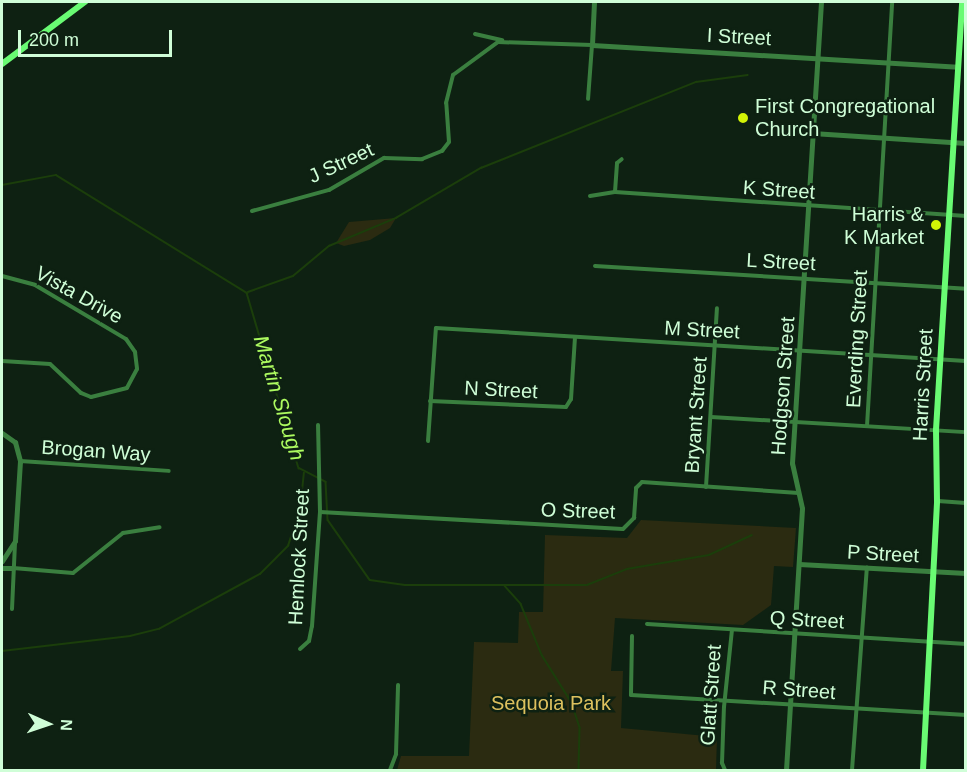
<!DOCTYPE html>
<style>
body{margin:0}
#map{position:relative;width:967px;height:772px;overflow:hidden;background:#0e2112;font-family:Arial,sans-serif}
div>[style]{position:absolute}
.green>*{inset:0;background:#2b2b11}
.stream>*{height:1.5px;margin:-0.75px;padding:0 0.75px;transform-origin:0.75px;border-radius:0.75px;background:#1b3e0b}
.minor>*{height:4px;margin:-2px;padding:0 2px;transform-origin:2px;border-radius:2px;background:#3a7f3f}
.tertiary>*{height:5px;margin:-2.5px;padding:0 2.5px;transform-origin:2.5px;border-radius:2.5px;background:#3a7f3f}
.secondary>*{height:6px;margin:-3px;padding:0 3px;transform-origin:3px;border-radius:3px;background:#69fb73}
.dots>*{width:16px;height:16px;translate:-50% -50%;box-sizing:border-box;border:3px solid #0e2112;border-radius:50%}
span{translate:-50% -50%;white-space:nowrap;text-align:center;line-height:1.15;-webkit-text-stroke:5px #0e2112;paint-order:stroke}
.street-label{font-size:20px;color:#cffed7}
.poi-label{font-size:20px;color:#cffed7}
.left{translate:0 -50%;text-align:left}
.right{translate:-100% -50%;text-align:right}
.park-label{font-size:20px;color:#dcc15e}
.water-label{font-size:21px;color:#adfb60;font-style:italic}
.frame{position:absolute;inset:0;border:3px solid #cffed7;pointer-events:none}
.north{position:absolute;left:18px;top:694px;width:60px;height:60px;-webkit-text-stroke:4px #0e2112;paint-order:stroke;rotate:93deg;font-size:16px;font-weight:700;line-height:24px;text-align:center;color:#cffed7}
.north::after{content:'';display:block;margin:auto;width:21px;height:27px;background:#cffed7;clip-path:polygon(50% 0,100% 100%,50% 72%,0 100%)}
.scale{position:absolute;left:18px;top:30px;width:154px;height:27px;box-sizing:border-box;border:3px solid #cffed7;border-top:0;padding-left:8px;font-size:18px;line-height:21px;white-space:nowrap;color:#cffed7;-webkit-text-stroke:4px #0e2112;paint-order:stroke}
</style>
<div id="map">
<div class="green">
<i style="clip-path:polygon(396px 218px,390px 228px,370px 240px,344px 246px,336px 243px,349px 222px)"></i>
<i style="clip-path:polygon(641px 520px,796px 528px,793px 567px,774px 566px,771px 605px,743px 625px,615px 618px,611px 671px,623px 671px,621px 728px,717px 737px,716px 770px,397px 770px,401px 756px,469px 756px,474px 642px,518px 643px,519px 612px,543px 612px,545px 535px,627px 538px)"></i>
</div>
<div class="stream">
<i style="left:2px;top:185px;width:55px;rotate:-10.5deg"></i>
<i style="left:56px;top:175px;width:225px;rotate:31.7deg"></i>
<i style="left:247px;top:293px;width:183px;rotate:73.5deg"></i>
<i style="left:299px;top:468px;width:30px;rotate:27deg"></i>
<i style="left:326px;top:482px;width:38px;rotate:87deg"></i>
<i style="left:328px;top:520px;width:73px;rotate:55deg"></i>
<i style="left:370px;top:580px;width:35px;rotate:8deg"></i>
<i style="left:405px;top:585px;width:182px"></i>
<i style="left:587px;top:585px;width:43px;rotate:-21.8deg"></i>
<i style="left:627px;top:569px;width:83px;rotate:-9.7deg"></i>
<i style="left:709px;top:555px;width:47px;rotate:-24.9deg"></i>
<i style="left:248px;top:292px;width:48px;rotate:-19.6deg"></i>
<i style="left:293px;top:276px;width:47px;rotate:-39.8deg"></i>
<i style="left:329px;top:246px;width:73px;rotate:-22.7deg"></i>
<i style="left:396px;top:218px;width:99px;rotate:-30.5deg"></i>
<i style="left:481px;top:168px;width:232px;rotate:-21.8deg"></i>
<i style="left:696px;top:82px;width:52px;rotate:-7.7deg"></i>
<i style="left:505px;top:586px;width:24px;rotate:48deg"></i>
<i style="left:521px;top:604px;width:55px;rotate:67.6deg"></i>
<i style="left:542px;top:655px;width:57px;rotate:58deg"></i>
<i style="left:572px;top:703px;width:26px;rotate:72deg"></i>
<i style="left:580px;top:728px;width:42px;rotate:91.4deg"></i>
<i style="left:2px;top:651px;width:129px;rotate:-6.7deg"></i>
<i style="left:130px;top:636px;width:30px;rotate:-14deg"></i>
<i style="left:159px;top:629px;width:115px;rotate:-28.6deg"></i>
<i style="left:260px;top:574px;width:40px;rotate:-45deg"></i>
<i style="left:288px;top:546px;width:38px;rotate:-72deg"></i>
<i style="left:300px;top:510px;width:37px;rotate:-84deg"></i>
</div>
<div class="minor">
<i style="left:475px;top:34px;width:28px;rotate:13deg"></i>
<i style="left:615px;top:192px;width:29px;rotate:-86deg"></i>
<i style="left:617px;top:163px;width:6px;rotate:-39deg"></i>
<i style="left:590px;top:196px;width:25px;rotate:-9deg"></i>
<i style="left:615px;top:192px;width:352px;rotate:3.9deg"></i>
<i style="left:252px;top:211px;width:80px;rotate:-15.3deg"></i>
<i style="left:329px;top:190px;width:64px;rotate:-30.2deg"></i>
<i style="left:384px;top:158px;width:38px;rotate:2deg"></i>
<i style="left:422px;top:159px;width:22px;rotate:-22deg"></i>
<i style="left:442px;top:151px;width:11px;rotate:-52deg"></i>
<i style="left:449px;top:142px;width:39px;rotate:-94deg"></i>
<i style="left:446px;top:103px;width:29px;rotate:-76deg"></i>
<i style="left:453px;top:75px;width:56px;rotate:-36.3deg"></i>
<i style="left:498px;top:42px;width:94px;rotate:1.8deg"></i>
<i style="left:592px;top:45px;width:54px;rotate:94.2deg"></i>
<i style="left:595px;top:266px;width:372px;rotate:3.5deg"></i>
<i style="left:2px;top:276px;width:34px;rotate:15deg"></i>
<i style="left:35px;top:285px;width:106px;rotate:30.7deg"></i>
<i style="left:126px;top:339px;width:16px;rotate:55deg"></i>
<i style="left:135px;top:352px;width:17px;rotate:83deg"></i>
<i style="left:137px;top:369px;width:21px;rotate:118deg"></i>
<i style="left:127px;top:388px;width:37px;rotate:166deg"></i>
<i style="left:91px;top:397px;width:11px;rotate:-158deg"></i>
<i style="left:81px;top:393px;width:42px;rotate:-136.9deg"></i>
<i style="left:50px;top:364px;width:48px;rotate:-176.4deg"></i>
<i style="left:430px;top:401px;width:136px;rotate:2.5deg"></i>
<i style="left:566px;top:407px;width:9px;rotate:-58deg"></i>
<i style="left:571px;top:399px;width:62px;rotate:-86.3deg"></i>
<i style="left:711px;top:417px;width:255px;rotate:3.4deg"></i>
<i style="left:867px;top:426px;width:425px;rotate:-86.6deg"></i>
<i style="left:428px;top:441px;width:113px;rotate:-86deg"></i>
<i style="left:436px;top:328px;width:531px;rotate:3.56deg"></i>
<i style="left:20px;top:461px;width:149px;rotate:3.8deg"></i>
<i style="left:706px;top:487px;width:179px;rotate:-86.5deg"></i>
<i style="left:938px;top:501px;width:28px;rotate:4deg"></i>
<i style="left:320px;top:512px;width:303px;rotate:3.2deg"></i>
<i style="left:623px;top:529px;width:16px;rotate:-45deg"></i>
<i style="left:634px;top:518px;width:30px;rotate:-86deg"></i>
<i style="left:636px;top:488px;width:8px;rotate:-45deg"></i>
<i style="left:642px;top:482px;width:157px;rotate:4deg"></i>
<i style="left:13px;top:568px;width:60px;rotate:4.8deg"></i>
<i style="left:73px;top:573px;width:64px;rotate:-38.7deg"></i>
<i style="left:123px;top:533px;width:37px;rotate:-9deg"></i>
<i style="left:12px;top:609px;width:67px;rotate:-87.4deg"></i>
<i style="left:647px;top:624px;width:320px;rotate:3.6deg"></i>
<i style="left:632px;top:636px;width:59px;rotate:91deg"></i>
<i style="left:631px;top:695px;width:336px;rotate:3.4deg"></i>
<i style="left:300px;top:649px;width:12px;rotate:-42deg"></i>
<i style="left:309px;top:641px;width:15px;rotate:-79deg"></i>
<i style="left:312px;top:626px;width:114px;rotate:-86deg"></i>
<i style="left:320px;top:512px;width:87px;rotate:-91.3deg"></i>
<i style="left:390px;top:770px;width:17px;rotate:-69deg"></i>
<i style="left:396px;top:754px;width:69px;rotate:-88.3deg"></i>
<i style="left:725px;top:770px;width:8px;rotate:-113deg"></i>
<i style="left:722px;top:763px;width:56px;rotate:-88deg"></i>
<i style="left:724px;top:707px;width:77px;rotate:-84.1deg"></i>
<i style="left:852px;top:770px;width:203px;rotate:-85.8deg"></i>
</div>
<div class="tertiary">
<i style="left:594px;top:2px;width:43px;rotate:92.7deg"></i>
<i style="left:592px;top:45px;width:366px;rotate:3.4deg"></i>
<i style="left:812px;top:133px;width:154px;rotate:3.7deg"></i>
<i style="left:2px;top:433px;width:16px;rotate:35deg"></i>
<i style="left:15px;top:442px;width:20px;rotate:75deg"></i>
<i style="left:20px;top:461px;width:80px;rotate:93.6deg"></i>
<i style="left:15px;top:541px;width:24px;rotate:123deg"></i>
<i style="left:799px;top:564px;width:167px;rotate:3.1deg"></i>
<i style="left:2px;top:568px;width:11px"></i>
<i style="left:786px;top:770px;width:262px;rotate:-86.5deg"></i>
<i style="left:802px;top:508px;width:46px;rotate:-102.5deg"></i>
<i style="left:792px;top:463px;width:462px;rotate:-86.4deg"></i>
</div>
<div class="secondary">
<i style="left:2px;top:64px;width:104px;rotate:-36.8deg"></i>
<i style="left:923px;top:770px;width:269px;rotate:-87deg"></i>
<i style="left:937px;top:501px;width:71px;rotate:-90.8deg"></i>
<i style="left:936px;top:430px;width:429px;rotate:-86.5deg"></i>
</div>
<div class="dots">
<i style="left:743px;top:118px;background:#d2f306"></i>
<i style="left:936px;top:225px;background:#d2f306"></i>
</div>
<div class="street-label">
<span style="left:739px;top:37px;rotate:3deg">I Street</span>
<span style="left:341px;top:163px;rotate:-25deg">J Street</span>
<span style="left:779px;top:190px;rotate:4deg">K Street</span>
<span style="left:781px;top:262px;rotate:3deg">L Street</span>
<span style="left:79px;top:295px;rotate:29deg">Vista Drive</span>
<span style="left:702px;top:330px;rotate:3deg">M Street</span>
<span style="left:857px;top:339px;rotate:-87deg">Everding Street</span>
<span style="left:923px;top:385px;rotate:-87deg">Harris Street</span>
<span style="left:783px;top:386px;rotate:-86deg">Hodgson Street</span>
<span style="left:501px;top:390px;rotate:3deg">N Street</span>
<span style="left:696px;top:415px;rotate:-86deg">Bryant Street</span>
<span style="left:96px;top:451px;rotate:4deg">Brogan Way</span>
<span style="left:578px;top:511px;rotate:2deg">O Street</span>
<span style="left:883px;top:554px;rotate:3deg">P Street</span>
<span style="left:299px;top:557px;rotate:-87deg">Hemlock Street</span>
<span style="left:807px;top:620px;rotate:3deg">Q Street</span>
<span style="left:799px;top:690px;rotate:4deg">R Street</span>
<span style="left:711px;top:695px;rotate:-86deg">Glatt Street</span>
</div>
<div class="poi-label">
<span class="left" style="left:755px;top:118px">First Congregational<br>Church</span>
<span class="right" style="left:924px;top:226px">Harris &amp;<br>K Market</span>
</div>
<div class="park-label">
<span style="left:551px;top:703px">Sequoia Park</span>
</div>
<div class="water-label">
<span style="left:279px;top:398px;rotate:73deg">Martin Slough</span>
</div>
<div class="frame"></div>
<div class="north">N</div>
<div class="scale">200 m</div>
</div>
